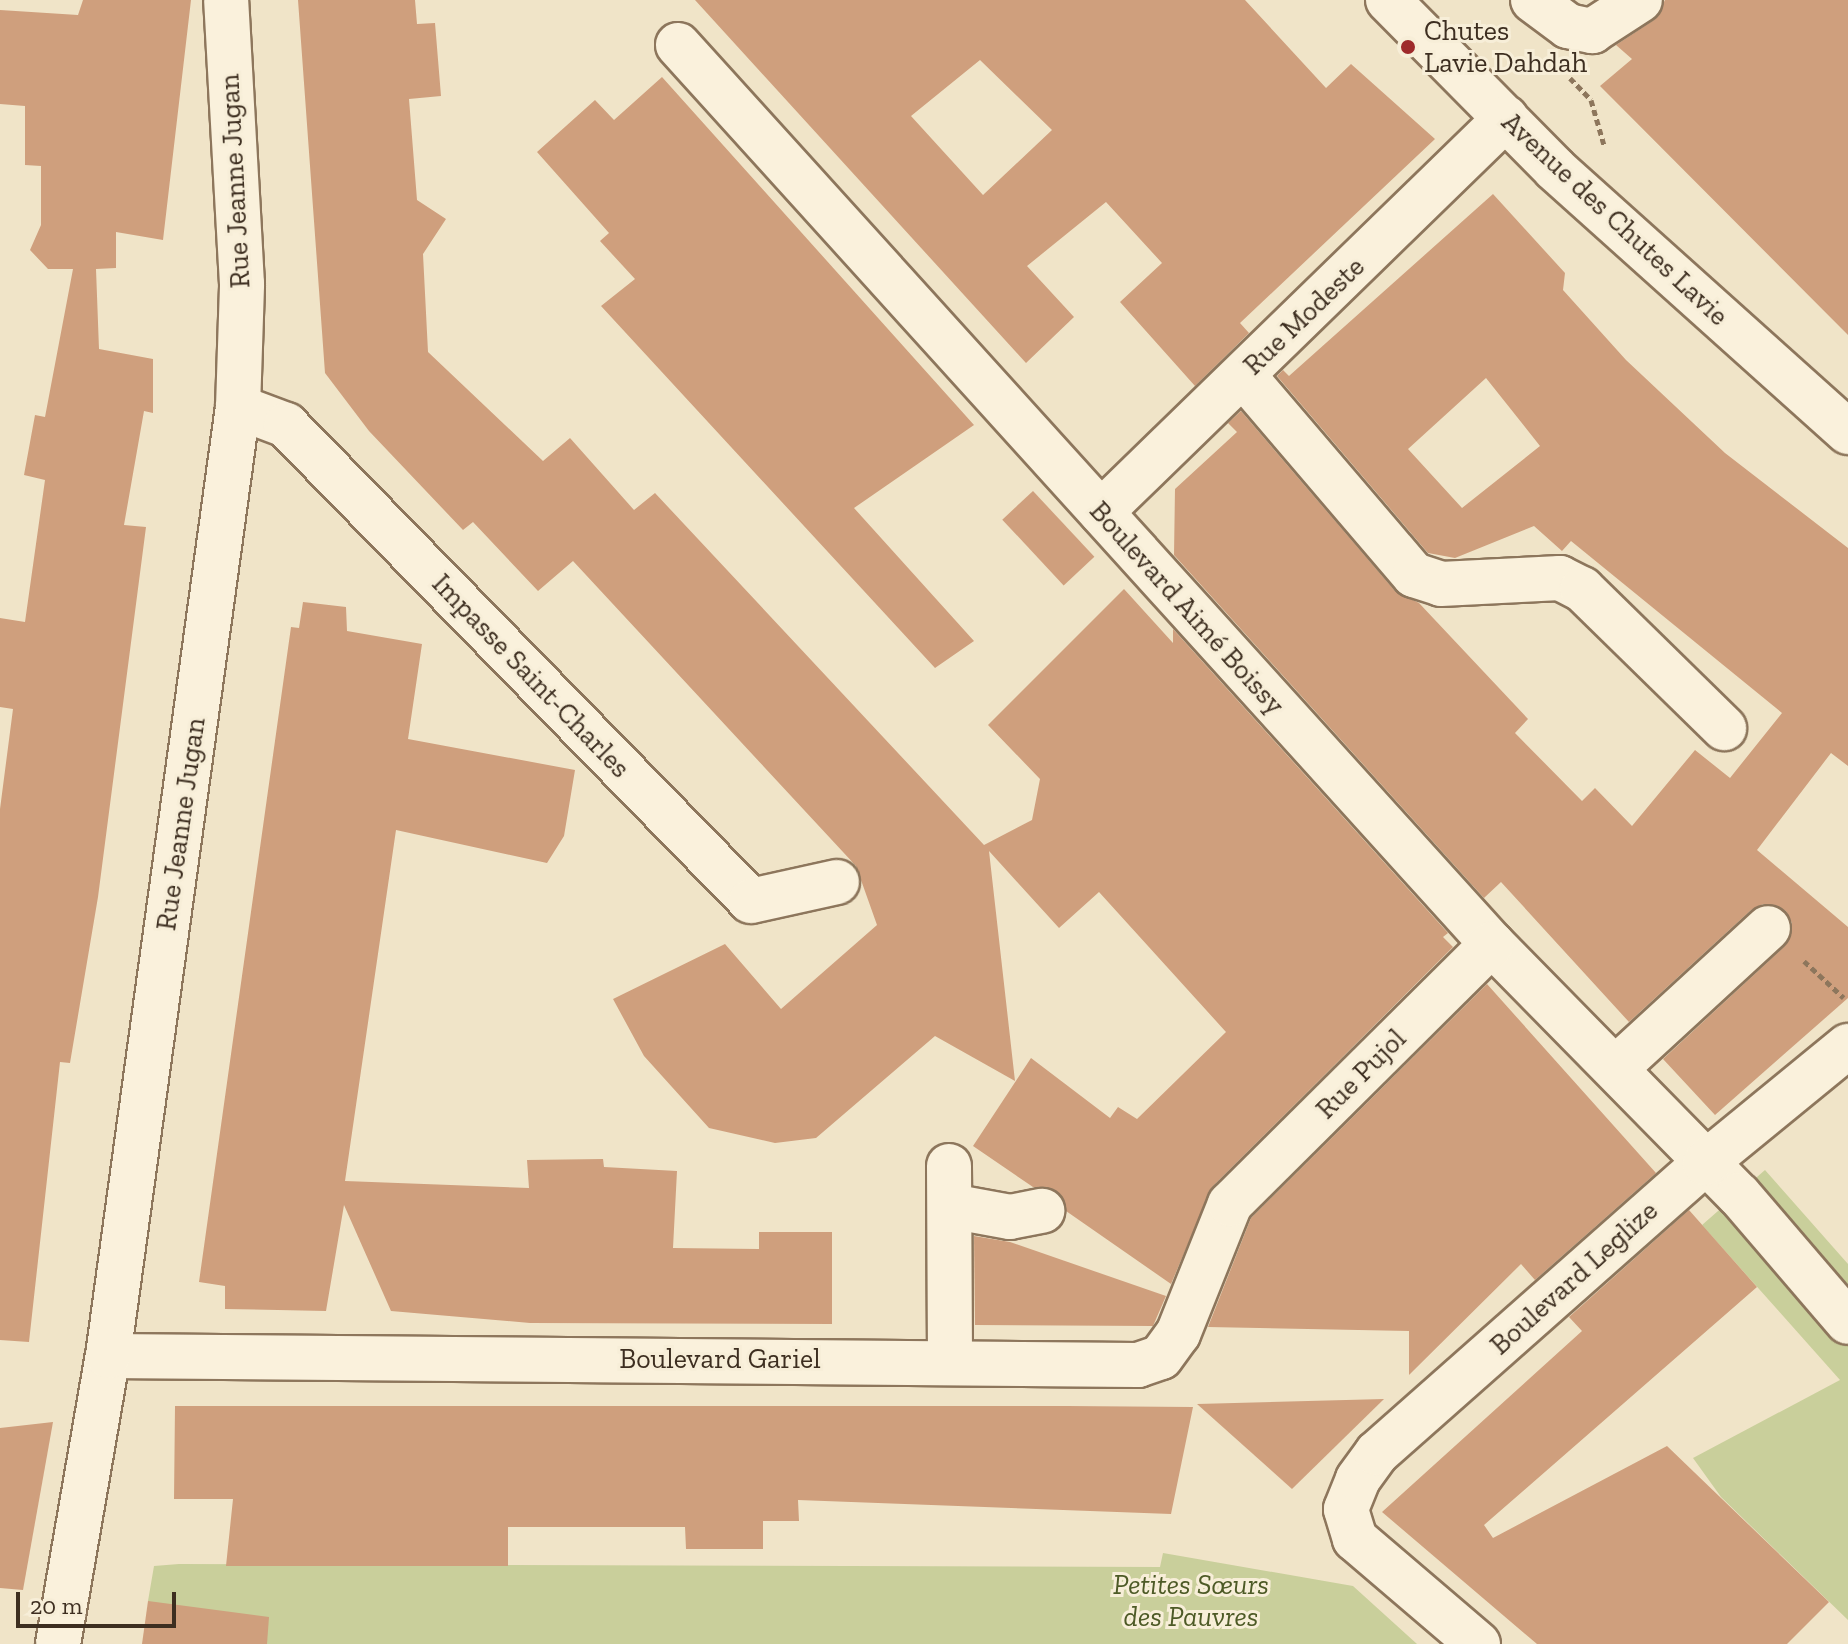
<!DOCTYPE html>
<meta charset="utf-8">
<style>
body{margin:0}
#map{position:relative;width:1848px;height:1644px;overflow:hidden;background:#f0e4c8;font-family:"Zilla Slab",serif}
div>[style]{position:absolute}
.green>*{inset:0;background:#c9cf9b}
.building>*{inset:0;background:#cf9f7d;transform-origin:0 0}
.path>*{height:5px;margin-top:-2.5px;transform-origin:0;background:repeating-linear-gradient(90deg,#8d765c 0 6px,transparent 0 10px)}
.roads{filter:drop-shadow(2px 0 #8d765c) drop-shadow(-2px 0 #8d765c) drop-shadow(0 2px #8d765c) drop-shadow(0 -2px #8d765c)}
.minor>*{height:44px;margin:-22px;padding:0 22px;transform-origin:22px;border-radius:22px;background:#faf1dc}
.dots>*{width:22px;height:22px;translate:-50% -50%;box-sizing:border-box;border:4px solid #f7eed8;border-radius:50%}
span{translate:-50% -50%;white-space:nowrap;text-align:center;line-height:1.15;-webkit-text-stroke:6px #f7eed8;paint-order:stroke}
.poi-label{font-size:28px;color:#3d2e20}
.left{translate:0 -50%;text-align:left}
.street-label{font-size:28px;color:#3d2e20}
.park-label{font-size:28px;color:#4d5a26;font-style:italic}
.scale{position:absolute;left:16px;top:1592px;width:160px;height:36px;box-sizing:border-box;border:4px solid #3d2e20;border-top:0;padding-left:10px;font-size:24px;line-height:28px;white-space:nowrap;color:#3d2e20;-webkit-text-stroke:6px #f7eed8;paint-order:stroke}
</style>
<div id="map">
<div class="green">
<i style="clip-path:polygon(1765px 1170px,1848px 1264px,1848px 1620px,1721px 1497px,1693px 1458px,1840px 1380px,1702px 1225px)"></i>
<i style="clip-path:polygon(1163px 1553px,1353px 1586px,1417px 1644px,201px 1644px,148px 1601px,154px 1566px,179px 1564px,1160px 1567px)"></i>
</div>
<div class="building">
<i style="clip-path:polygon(83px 0,191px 0,163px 240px,116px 232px,116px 268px,96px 269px,99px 349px,153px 359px,153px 413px,144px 411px,124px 525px,146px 527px,98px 897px,70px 1063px,60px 1062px,29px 1342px,0 1340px,0 809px,13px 709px,0 707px,0 618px,25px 622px,45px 480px,24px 475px,35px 415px,45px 417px,73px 269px,48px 269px,30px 250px,41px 225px,41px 166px,25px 165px,25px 106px,0 104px,0 10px,78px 15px)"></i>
<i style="clip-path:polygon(298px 0,415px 0,417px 24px,435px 23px,441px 96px,409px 99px,417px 200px,446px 219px,423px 254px,428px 352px,543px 461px,570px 438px,634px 510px,655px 493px,984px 845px,1032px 820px,1040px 779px,988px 725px,1124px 589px,1173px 643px,1173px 629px,1448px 933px,1443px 937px,1453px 947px,1212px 1187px,1171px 1284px,1066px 1211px,1060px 1194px,1033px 1187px,973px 1146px,1031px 1058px,1110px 1118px,1118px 1107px,1137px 1119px,1226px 1032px,1099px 892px,1059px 928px,989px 851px,1015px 1081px,935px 1036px,816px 1138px,775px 1143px,709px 1128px,644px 1056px,613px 999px,725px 944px,781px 1009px,877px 925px,856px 866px,573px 561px,538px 591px,473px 522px,463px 530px,369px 431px,325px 373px)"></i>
<i style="clip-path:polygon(evenodd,695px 0,1245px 0,1326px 88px,1351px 64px,1435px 139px,1240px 323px,1249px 333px,1195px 386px,1120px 302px,1162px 263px,1106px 202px,1027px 266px,1074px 317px,1026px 363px,695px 0,980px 60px,1052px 130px,983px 195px,911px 116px,980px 60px)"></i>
<i style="clip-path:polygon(1665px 0,1848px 0,1848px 335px,1600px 86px,1632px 59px,1616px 45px,1654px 20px)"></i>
<i style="clip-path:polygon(662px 77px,974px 425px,854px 508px,974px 641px,935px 668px,601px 306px,635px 279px,600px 241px,609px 233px,537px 152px,595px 100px,614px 120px)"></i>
<i style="clip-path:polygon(evenodd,1493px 194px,1565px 273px,1563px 290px,1626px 360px,1725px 453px,1848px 548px,1848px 766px,1831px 753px,1757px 850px,1848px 927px,1848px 998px,1715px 1115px,1663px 1059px,1785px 946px,1792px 923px,1786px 911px,1763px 904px,1751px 910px,1629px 1022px,1501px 882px,1484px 898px,1174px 555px,1175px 489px,1237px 432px,1228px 423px,1241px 411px,1395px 591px,1419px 603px,1528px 719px,1515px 733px,1582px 801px,1595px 788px,1632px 826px,1695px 750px,1730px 778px,1782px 713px,1571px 541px,1562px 551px,1534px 526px,1455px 558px,1428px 553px,1277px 376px,1283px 370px,1289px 376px,1493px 194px,1486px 378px,1540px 446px,1462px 508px,1408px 449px,1486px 378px)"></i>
<i style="left:1033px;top:491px;width:90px;height:42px;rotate:47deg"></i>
<i style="clip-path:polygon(303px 602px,346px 607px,347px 631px,422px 644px,408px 739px,575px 770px,564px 836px,547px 863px,396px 830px,345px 1181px,529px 1188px,527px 1160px,603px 1159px,604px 1167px,677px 1171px,673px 1248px,759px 1249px,759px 1232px,832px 1232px,832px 1324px,530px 1323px,391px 1311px,344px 1205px,326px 1311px,225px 1309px,225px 1286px,199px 1282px,291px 627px,299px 628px)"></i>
<i style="clip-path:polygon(1487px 984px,1656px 1173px,1535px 1280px,1521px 1264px,1409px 1375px,1409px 1331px,1208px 1327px,1251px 1218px)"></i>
<i style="clip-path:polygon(1689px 1210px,1757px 1287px,1484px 1525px,1493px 1538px,1667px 1446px,1829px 1602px,1787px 1644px,1537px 1644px,1382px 1512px,1582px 1331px,1569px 1317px)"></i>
<i style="clip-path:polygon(974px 1236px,1010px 1242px,1166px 1296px,1153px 1326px,975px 1325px)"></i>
<i style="clip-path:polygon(1384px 1399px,1292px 1489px,1197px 1404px)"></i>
<i style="clip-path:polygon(175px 1406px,1067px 1406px,1193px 1407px,1171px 1514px,798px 1500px,799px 1521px,763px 1521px,763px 1549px,686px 1549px,685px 1527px,508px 1527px,508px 1566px,226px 1566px,233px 1499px,174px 1499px)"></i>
<i style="clip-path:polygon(53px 1422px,23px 1590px,0 1588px,0 1428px)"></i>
<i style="clip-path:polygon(148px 1601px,269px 1617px,267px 1644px,142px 1644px)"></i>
</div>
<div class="path">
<i style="left:1570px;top:78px;width:30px;rotate:46deg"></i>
<i style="left:1591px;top:100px;width:47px;rotate:73.9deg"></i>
<i style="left:1804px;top:961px;width:54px;rotate:42.8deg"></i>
</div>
<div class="roads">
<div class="minor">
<i style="left:1388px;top:0;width:238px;rotate:45.3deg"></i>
<i style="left:1555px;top:169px;width:394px;rotate:41.9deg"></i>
<i style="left:1533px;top:0;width:44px;rotate:36.6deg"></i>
<i style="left:1568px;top:26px;width:25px;rotate:12deg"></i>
<i style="left:1592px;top:31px;width:57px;rotate:-32.9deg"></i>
<i style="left:678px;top:45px;width:1213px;rotate:47.84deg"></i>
<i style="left:1492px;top:944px;width:352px;rotate:45.5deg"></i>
<i style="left:1739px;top:1195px;width:167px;rotate:49.4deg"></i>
<i style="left:1243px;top:375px;width:263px;rotate:49.5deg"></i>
<i style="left:1414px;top:575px;width:28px;rotate:18deg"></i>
<i style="left:1441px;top:584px;width:119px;rotate:-2.9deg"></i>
<i style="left:1560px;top:578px;width:25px;rotate:27deg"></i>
<i style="left:1582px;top:589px;width:199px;rotate:44.4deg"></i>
<i style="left:238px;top:407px;width:51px;rotate:20.6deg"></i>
<i style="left:286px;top:425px;width:665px;rotate:45.67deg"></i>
<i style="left:751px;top:901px;width:88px;rotate:-12.5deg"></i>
<i style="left:1101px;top:512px;width:565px;rotate:-44.21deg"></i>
<i style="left:1617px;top:1067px;width:205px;rotate:-42.6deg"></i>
<i style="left:949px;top:1166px;width:194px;rotate:89.7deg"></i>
<i style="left:950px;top:1206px;width:61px;rotate:10.4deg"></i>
<i style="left:1010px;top:1217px;width:33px;rotate:-11deg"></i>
<i style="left:108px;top:1356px;width:1030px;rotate:0.5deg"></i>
<i style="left:1138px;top:1365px;width:24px;rotate:-19deg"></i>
<i style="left:1161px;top:1357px;width:29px;rotate:-54deg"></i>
<i style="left:1178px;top:1334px;width:140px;rotate:-68.2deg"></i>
<i style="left:1230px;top:1204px;width:369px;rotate:-44.8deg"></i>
<i style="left:58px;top:1644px;width:292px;rotate:-80.2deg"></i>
<i style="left:108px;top:1356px;width:958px;rotate:-82.2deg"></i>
<i style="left:238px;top:407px;width:123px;rotate:-88.1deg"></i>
<i style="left:242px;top:284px;width:284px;rotate:-93.2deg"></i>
<i style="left:1478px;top:1644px;width:162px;rotate:-139.5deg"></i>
<i style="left:1355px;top:1539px;width:31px;rotate:-107deg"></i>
<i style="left:1346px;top:1509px;width:32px;rotate:-68deg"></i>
<i style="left:1358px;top:1479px;width:32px;rotate:-54deg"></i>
<i style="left:1377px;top:1453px;width:438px;rotate:-41.5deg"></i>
<i style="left:1705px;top:1163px;width:185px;rotate:-39.3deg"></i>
</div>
</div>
<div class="dots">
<i style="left:1408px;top:47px;background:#9e2a2b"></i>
</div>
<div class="poi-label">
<span class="left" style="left:1424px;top:47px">Chutes<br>Lavie Dahdah</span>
</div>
<div class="street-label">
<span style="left:235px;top:181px;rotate:-93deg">Rue Jeanne Jugan</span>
<span style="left:1615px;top:219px;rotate:43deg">Avenue des Chutes Lavie</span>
<span style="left:1304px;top:316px;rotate:-44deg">Rue Modeste</span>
<span style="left:1187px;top:608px;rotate:48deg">Boulevard Aimé Boissy</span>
<span style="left:531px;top:676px;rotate:46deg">Impasse Saint-Charles</span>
<span style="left:181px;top:824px;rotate:-82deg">Rue Jeanne Jugan</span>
<span style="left:1361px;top:1074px;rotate:-45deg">Rue Pujol</span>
<span style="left:1574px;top:1278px;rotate:-42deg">Boulevard Leglize</span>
<span style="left:720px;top:1359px">Boulevard Gariel</span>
</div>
<div class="park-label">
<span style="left:1191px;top:1601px">Petites Sœurs<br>des Pauvres</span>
</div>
<div class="scale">20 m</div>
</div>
